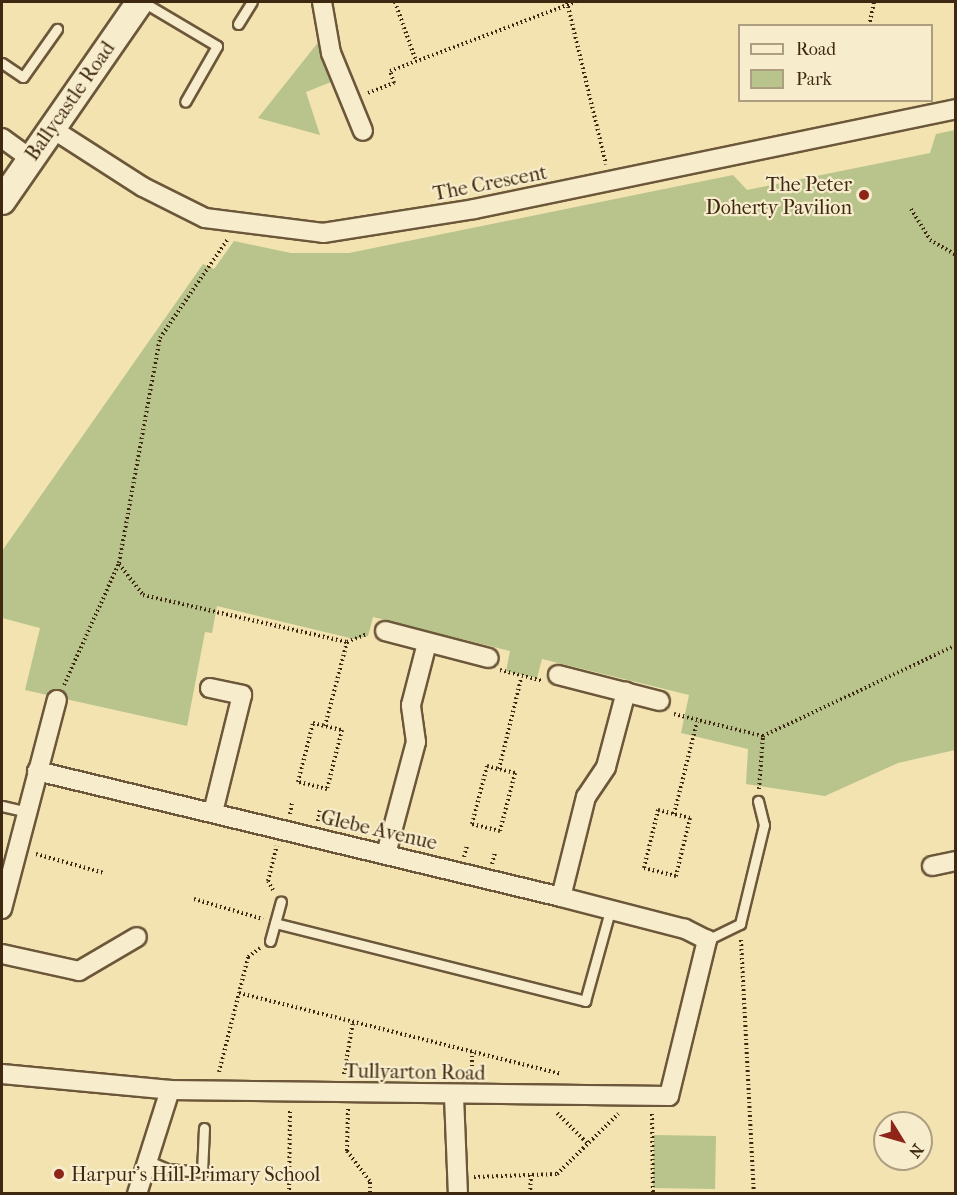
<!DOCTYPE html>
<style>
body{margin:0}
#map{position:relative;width:957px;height:1195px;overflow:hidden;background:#f2e3b1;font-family:"IM FELL French Canon",serif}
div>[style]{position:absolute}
.green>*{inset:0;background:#b9c48d;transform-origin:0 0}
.path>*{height:4px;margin-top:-2px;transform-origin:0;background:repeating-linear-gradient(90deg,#3f2812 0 1.5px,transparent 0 4.5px)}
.roads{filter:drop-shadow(2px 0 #6c573a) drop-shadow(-2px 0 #6c573a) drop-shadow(0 2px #6c573a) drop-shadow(0 -2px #6c573a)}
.service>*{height:9px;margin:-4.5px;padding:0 4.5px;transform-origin:4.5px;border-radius:4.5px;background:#f7edcc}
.minor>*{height:18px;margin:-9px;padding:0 9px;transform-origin:9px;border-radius:9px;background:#f7edcc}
.secondary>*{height:26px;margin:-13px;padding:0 13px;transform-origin:13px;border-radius:13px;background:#f7edcc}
.dots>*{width:16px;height:16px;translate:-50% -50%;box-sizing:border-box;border:3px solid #f7edcc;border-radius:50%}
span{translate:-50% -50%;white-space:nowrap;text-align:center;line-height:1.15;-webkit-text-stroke:4.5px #f7edcc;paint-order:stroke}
.street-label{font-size:20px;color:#3f2812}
.poi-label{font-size:20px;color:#3f2812}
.right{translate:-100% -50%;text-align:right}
.left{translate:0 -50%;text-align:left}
.frame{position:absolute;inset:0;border:3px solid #3f2812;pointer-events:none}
.legend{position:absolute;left:738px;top:24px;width:195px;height:78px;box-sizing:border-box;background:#f7edcc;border:2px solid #ad9e82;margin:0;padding:8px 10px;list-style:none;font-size:18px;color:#3f2812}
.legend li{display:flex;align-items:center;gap:12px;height:30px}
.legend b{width:30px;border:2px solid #ad9e82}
.north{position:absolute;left:873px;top:1111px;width:60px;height:60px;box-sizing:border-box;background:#f7edcc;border:2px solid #ad9e82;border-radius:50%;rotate:127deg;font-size:16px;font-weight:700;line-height:24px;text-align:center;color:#3f2812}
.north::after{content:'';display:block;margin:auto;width:21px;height:27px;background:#8f2418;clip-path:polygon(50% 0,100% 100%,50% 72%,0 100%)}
</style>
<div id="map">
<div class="green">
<i style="clip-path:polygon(320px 40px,336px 80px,306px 92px,320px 135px,258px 118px)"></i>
<i style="clip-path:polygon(955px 130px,955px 750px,898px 763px,825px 796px,746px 784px,748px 749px,681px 733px,689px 695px,542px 659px,537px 678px,506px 671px,510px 651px,373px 617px,368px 636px,354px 639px,217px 606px,212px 633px,205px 632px,187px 726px,25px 690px,40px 628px,2px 618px,2px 551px,203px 264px,214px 269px,234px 241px,291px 253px,349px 253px,733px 175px,747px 190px,930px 153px,936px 134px)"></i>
<i style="left:654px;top:1135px;width:62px;height:53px;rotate:1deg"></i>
</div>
<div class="path">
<i style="left:395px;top:2px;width:63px;rotate:70.4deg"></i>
<i style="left:567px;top:2px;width:167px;rotate:76.5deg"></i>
<i style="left:869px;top:26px;width:25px;rotate:-78deg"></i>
<i style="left:368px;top:93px;width:28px;rotate:-21deg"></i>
<i style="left:394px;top:83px;width:13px;rotate:-108deg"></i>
<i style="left:390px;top:71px;width:198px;rotate:-20.4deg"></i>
<i style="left:911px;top:209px;width:36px;rotate:58deg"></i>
<i style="left:930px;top:240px;width:30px;rotate:30deg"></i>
<i style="left:119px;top:564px;width:39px;rotate:52deg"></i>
<i style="left:143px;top:595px;width:209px;rotate:13deg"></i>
<i style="left:347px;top:642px;width:22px;rotate:-22deg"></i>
<i style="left:500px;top:670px;width:44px;rotate:14.3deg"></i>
<i style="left:64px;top:685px;width:134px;rotate:-65.7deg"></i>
<i style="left:119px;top:563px;width:229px;rotate:-79.7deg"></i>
<i style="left:160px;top:338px;width:119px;rotate:-55.6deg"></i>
<i style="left:674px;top:714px;width:92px;rotate:13.9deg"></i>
<i style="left:763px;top:736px;width:213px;rotate:-25.2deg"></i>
<i style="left:313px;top:723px;width:30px;rotate:14deg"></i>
<i style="left:342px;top:730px;width:61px;rotate:104.3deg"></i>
<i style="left:327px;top:789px;width:30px;rotate:-166deg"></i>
<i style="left:298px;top:782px;width:61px;rotate:-75.7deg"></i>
<i style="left:325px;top:726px;width:87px;rotate:-75.3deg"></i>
<i style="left:487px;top:766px;width:29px;rotate:14deg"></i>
<i style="left:515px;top:773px;width:60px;rotate:104.5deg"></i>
<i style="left:500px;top:831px;width:29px;rotate:-166deg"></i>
<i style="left:472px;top:824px;width:60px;rotate:-75.5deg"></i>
<i style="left:499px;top:769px;width:93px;rotate:-76.3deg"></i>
<i style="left:759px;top:789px;width:53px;rotate:-85.7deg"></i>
<i style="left:658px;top:810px;width:33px;rotate:14deg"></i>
<i style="left:690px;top:818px;width:60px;rotate:103.6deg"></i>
<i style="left:676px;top:876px;width:33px;rotate:-166deg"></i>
<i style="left:644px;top:868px;width:60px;rotate:-76.4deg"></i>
<i style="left:290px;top:814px;width:11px;rotate:-80deg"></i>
<i style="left:674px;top:814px;width:95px;rotate:-76deg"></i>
<i style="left:318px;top:821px;width:11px;rotate:-80deg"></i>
<i style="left:36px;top:854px;width:71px;rotate:15.6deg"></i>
<i style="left:464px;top:857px;width:11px;rotate:-75deg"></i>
<i style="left:492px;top:864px;width:11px;rotate:-75deg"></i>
<i style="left:273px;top:890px;width:10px;rotate:-119deg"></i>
<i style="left:268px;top:881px;width:36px;rotate:-76deg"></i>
<i style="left:194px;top:899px;width:72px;rotate:16.2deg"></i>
<i style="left:741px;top:940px;width:254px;rotate:87.1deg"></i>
<i style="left:239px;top:993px;width:332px;rotate:14.1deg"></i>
<i style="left:219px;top:1072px;width:119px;rotate:-75.8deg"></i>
<i style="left:248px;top:957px;width:15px;rotate:-37deg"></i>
<i style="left:344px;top:1074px;width:53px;rotate:-80.2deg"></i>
<i style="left:472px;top:1075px;width:23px;rotate:-90deg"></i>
<i style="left:348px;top:1109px;width:42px;rotate:91.4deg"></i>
<i style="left:347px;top:1151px;width:39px;rotate:53deg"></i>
<i style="left:370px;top:1182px;width:12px;rotate:90deg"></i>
<i style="left:557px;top:1113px;width:44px;rotate:45deg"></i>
<i style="left:652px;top:1114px;width:80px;rotate:89.3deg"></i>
<i style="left:474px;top:1177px;width:83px;rotate:-2.1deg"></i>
<i style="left:557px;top:1174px;width:86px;rotate:-44.5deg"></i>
<i style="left:289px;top:1194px;width:84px;rotate:-89.3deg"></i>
<i style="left:530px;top:1194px;width:19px;rotate:-87deg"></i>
</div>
<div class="roads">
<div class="service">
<i style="left:143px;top:2px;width:86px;rotate:30.7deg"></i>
<i style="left:217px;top:46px;width:64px;rotate:119.7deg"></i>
<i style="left:238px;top:24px;width:26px;rotate:-58deg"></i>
<i style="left:2px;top:63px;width:25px;rotate:34deg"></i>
<i style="left:23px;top:77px;width:59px;rotate:-54.7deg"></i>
<i style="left:2px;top:806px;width:26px;rotate:13deg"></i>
<i style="left:275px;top:923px;width:320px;rotate:14.1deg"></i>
<i style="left:585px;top:1001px;width:93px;rotate:-74.5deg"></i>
<i style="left:707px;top:940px;width:37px;rotate:-26deg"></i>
<i style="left:740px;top:924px;width:102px;rotate:-76.4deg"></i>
<i style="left:764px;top:825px;width:25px;rotate:-104deg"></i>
<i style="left:270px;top:941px;width:41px;rotate:-74.6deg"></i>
<i style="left:149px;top:1161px;width:20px;rotate:24deg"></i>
<i style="left:167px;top:1169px;width:35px;rotate:5deg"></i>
<i style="left:202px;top:1172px;width:44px;rotate:-87.4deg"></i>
</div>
<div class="minor">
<i style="left:322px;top:2px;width:52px;rotate:80deg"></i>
<i style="left:331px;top:53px;width:84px;rotate:67.7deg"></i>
<i style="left:51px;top:128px;width:109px;rotate:32.7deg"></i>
<i style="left:143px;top:187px;width:69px;rotate:26.6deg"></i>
<i style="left:205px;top:218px;width:119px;rotate:7.2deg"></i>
<i style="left:323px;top:233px;width:153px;rotate:-9deg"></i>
<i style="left:474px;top:209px;width:492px;rotate:-11.7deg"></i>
<i style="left:2px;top:138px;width:34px;rotate:36deg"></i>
<i style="left:385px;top:631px;width:107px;rotate:14.6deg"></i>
<i style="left:558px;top:675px;width:105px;rotate:14.3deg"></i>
<i style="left:210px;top:688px;width:33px;rotate:12deg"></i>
<i style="left:242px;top:695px;width:121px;rotate:103.9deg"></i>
<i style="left:386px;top:854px;width:116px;rotate:-75deg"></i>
<i style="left:416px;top:742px;width:37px;rotate:-98deg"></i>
<i style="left:411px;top:705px;width:64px;rotate:-75.5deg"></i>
<i style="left:932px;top:866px;width:25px;rotate:-12deg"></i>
<i style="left:561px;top:897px;width:103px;rotate:-76deg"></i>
<i style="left:586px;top:797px;width:36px;rotate:-56deg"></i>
<i style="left:606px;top:767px;width:78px;rotate:-75.1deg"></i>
<i style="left:2px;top:909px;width:216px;rotate:-75.3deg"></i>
<i style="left:2px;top:954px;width:79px;rotate:12.4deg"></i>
<i style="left:79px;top:971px;width:67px;rotate:-30.4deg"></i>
<i style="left:2px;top:1074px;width:169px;rotate:5.4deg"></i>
<i style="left:170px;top:1090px;width:499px;rotate:0.7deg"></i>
<i style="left:669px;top:1096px;width:161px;rotate:-76.3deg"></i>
<i style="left:707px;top:940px;width:25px;rotate:-153deg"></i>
<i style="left:685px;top:929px;width:128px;rotate:-165.5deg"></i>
<i style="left:561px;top:897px;width:539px;rotate:-166.48deg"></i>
<i style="left:454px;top:1096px;width:98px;rotate:87.7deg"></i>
<i style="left:137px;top:1194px;width:109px;rotate:-72.4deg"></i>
</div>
<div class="secondary">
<i style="left:2px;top:201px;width:242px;rotate:-55.3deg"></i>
</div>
</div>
<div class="dots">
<i style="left:864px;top:195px;background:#8f2418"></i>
<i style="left:59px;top:1174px;background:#8f2418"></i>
</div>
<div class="street-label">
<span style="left:70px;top:101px;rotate:-55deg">Ballycastle Road</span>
<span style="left:490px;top:183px;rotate:-11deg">The Crescent</span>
<span style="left:379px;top:830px;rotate:13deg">Glebe Avenue</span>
<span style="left:415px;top:1072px;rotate:1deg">Tullyarton Road</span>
</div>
<div class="poi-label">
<span class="right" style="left:852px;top:196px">The Peter<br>Doherty Pavilion</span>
<span class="left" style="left:71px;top:1174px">Harpur's Hill Primary School</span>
</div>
<div class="frame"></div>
<ul class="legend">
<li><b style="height:8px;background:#f7edcc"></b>Road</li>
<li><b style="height:16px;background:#b9c48d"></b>Park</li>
</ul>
<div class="north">N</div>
</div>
